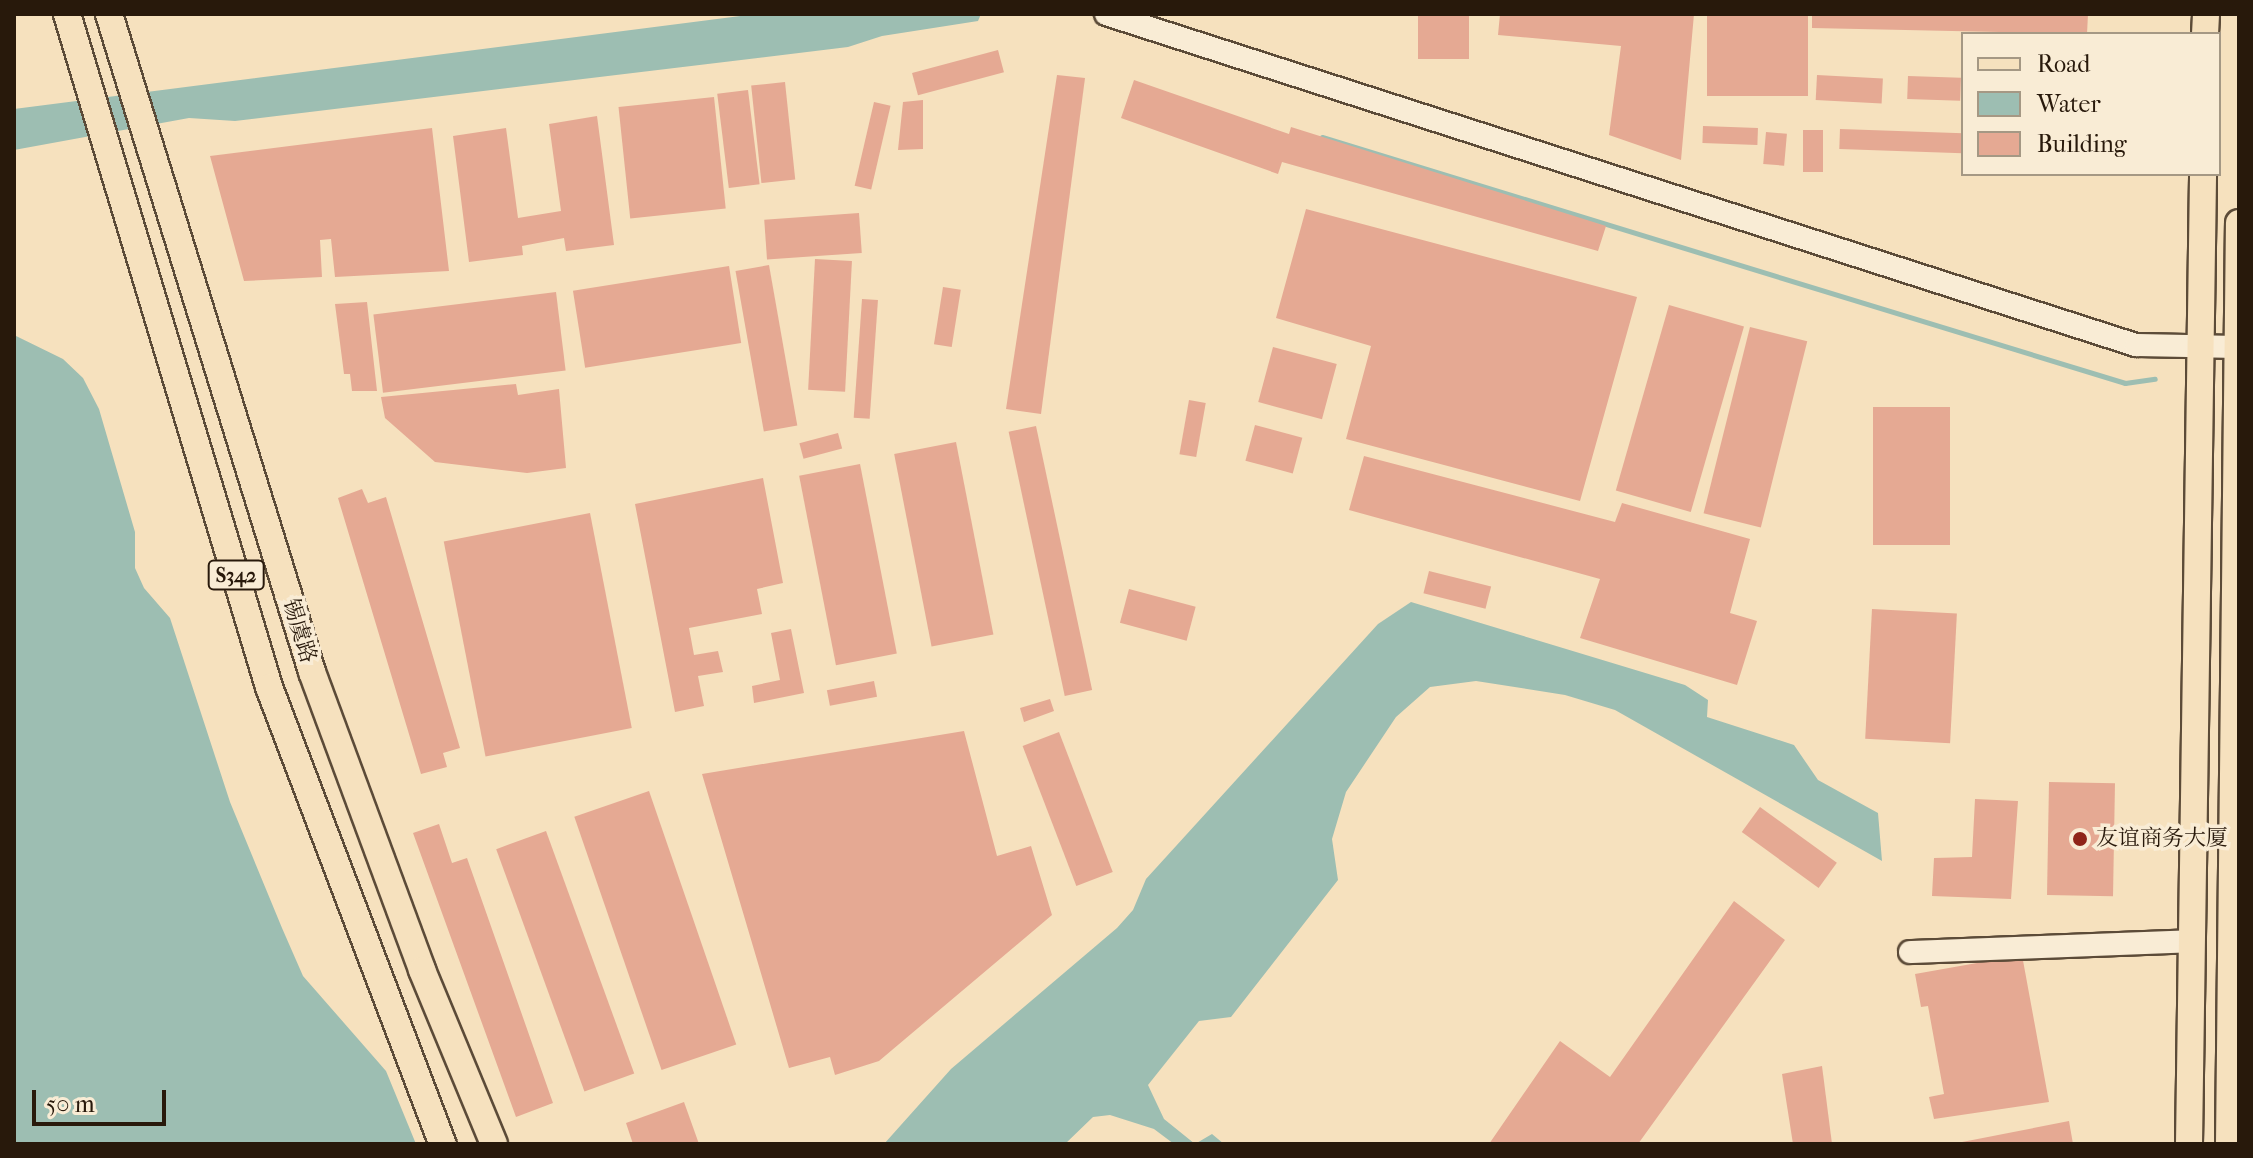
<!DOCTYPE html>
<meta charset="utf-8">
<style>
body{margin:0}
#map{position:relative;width:2253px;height:1158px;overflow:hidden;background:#f6e1be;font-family:"IM FELL French Canon","Noto Serif SC",serif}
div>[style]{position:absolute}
.water>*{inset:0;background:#9dbeb2}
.stream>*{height:5px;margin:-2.5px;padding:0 2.5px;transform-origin:2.5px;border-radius:2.5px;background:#9dbeb2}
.building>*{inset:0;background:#e5a993;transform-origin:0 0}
.roads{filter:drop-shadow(2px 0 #5c4b38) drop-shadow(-2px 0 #5c4b38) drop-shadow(0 2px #5c4b38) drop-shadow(0 -2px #5c4b38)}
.minor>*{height:22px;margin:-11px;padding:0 11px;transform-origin:11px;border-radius:11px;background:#f9ecd5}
.major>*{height:26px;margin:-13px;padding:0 13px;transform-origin:13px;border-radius:13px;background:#f6e1be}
.dots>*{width:22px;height:22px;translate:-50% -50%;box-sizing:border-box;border:4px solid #f9ecd5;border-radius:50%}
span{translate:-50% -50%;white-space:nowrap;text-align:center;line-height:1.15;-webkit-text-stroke:7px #f9ecd5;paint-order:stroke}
.shield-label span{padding:2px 6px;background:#f9ecd5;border:2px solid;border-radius:6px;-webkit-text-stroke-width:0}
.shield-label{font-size:20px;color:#28190b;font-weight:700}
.street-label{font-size:22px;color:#28190b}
.poi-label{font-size:22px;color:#28190b}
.left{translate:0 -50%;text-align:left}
.frame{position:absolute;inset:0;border:16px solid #28190b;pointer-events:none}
.legend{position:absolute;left:1961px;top:32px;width:260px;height:144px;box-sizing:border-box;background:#f9ecd5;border:2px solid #a59884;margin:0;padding:10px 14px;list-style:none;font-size:24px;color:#28190b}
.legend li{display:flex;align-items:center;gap:16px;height:40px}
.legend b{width:40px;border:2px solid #a59884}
.scale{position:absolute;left:32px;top:1090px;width:134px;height:36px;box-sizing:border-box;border:4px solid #28190b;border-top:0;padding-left:10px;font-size:24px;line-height:28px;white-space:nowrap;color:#28190b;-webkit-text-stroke:6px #f9ecd5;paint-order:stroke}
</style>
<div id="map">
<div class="water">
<i style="clip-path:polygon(756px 14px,981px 14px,978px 21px,882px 36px,848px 47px,235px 121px,189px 118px,14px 150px,14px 109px)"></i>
<i style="clip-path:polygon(14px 335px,63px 359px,83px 378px,99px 409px,135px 532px,135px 568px,144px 588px,170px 618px,230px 802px,282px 928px,303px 976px,386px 1071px,416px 1144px,14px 1144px)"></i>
<i style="clip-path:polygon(1411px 602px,1685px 685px,1708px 700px,1707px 717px,1794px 745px,1818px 780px,1878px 813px,1882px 861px,1615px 710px,1565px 695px,1476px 681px,1430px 687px,1396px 717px,1346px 792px,1332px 839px,1338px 880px,1231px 1017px,1199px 1021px,1148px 1085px,1164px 1119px,1195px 1144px,1212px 1134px,1224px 1144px,1174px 1144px,1154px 1129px,1110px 1115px,1093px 1117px,1065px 1144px,884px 1144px,951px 1069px,1117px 928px,1133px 910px,1146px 879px,1378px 624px)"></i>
</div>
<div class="stream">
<i style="left:1322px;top:137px;width:840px;rotate:17.03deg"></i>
<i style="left:2125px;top:383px;width:30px;rotate:-8deg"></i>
</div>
<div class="building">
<i style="left:1418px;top:14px;width:51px;height:45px"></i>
<i style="clip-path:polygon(1500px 14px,1694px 14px,1681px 160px,1609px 135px,1621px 46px,1498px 35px)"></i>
<i style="left:1707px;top:14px;width:101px;height:82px"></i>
<i style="clip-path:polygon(1812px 14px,2088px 14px,2087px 34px,1812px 28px)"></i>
<i style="left:998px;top:50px;width:23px;height:89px;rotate:75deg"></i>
<i style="clip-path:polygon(1057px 75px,1085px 78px,1041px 414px,1006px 409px)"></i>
<i style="left:1817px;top:75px;width:66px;height:25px;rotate:3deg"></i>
<i style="left:1908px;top:76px;width:53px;height:23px;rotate:2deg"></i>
<i style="clip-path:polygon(1134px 80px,1289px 134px,1291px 127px,1606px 226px,1598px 251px,1282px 162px,1278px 174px,1121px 118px)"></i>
<i style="left:785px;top:82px;width:98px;height:34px;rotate:84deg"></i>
<i style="left:748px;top:90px;width:95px;height:31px;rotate:83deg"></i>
<i style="left:714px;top:97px;width:112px;height:96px;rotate:84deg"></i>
<i style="clip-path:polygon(923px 100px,923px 149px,898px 150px,903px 102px)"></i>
<i style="left:874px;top:102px;width:17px;height:86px;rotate:13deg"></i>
<i style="clip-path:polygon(597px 116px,614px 245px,566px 251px,564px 238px,522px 246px,523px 255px,469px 262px,453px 136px,506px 128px,518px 218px,561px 211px,549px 124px)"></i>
<i style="left:1703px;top:126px;width:55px;height:17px;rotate:2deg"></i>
<i style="clip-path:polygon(432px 128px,449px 271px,335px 277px,331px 239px,320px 240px,322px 277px,244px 281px,210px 156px)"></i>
<i style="left:1840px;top:129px;width:123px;height:20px;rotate:2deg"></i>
<i style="left:1803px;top:130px;width:20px;height:42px"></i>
<i style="left:1766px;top:132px;width:21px;height:32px;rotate:5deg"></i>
<i style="clip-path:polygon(1306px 209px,1637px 297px,1580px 501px,1346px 439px,1371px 346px,1276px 318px)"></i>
<i style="left:859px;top:213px;width:40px;height:95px;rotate:86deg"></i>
<i style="left:815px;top:259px;width:37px;height:131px;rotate:3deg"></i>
<i style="left:769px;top:265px;width:163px;height:34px;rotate:80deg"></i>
<i style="left:729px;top:266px;width:78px;height:158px;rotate:81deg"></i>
<i style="left:943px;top:287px;width:18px;height:58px;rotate:9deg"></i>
<i style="left:556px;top:292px;width:79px;height:184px;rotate:83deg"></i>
<i style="left:862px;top:299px;width:16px;height:119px;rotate:4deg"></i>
<i style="clip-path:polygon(367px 302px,377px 391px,352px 391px,350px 374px,344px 374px,335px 304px)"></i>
<i style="left:1669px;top:305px;width:78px;height:193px;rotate:16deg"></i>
<i style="left:1750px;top:327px;width:59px;height:192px;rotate:14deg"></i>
<i style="left:1273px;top:347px;width:66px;height:57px;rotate:15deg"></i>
<i style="clip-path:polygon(516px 384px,518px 395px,559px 389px,566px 468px,527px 473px,435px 462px,385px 418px,381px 397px)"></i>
<i style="left:1189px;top:400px;width:17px;height:55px;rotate:10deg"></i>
<i style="left:1873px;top:407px;width:77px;height:138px"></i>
<i style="left:1255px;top:425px;width:49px;height:37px;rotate:15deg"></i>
<i style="left:1036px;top:426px;width:270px;height:28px;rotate:78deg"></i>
<i style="left:838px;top:433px;width:16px;height:40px;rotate:75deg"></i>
<i style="left:956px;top:442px;width:196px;height:63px;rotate:79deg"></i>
<i style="clip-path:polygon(1364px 456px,1615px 522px,1622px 503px,1750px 539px,1730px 613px,1757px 621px,1737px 685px,1580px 638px,1600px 579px,1349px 510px)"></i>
<i style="left:860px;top:464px;width:193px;height:62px;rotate:79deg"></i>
<i style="clip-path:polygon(763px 478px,783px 583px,757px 589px,762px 614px,689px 628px,694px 655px,718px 651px,723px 672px,698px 676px,704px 706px,675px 712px,635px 504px)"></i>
<i style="clip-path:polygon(362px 489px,368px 503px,386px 497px,460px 748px,443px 753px,447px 767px,421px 774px,338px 498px)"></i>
<i style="left:590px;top:513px;width:219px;height:149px;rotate:79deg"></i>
<i style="left:1429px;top:571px;width:64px;height:23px;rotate:14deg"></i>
<i style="left:1129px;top:589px;width:69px;height:35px;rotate:15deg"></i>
<i style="left:1872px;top:609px;width:85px;height:130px;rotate:3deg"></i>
<i style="clip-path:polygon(791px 629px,804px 693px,754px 703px,752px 686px,780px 680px,771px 633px)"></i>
<i style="left:874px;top:681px;width:16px;height:48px;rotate:79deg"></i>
<i style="clip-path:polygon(1050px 699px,1054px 711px,1024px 722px,1020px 708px)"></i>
<i style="clip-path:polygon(964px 731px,997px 856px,1031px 846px,1052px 915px,879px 1061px,835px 1075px,830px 1057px,789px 1068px,702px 774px)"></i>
<i style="left:1059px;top:732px;width:150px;height:39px;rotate:69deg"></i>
<i style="left:2049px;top:782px;width:66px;height:113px;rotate:1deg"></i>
<i style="left:649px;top:791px;width:268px;height:79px;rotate:71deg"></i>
<i style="clip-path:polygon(1975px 799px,2018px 801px,2011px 899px,1932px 896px,1934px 858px,1972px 857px)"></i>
<i style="left:1760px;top:807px;width:95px;height:31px;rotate:36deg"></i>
<i style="clip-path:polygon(439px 824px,452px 863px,467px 858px,553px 1103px,516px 1117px,413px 833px)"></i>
<i style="left:546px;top:831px;width:258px;height:53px;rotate:70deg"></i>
<i style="clip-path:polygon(1734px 901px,1785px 940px,1638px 1144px,1489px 1144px,1560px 1041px,1610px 1077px)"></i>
<i style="clip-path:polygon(2022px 955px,2049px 1102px,1934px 1119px,1929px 1097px,1944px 1094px,1928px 1006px,1921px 1007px,1915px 974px)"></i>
<i style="clip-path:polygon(1822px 1066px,1832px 1144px,1793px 1144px,1782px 1074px)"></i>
<i style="clip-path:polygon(684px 1102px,699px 1144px,633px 1144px,626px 1123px)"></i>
<i style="clip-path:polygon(2069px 1121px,2073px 1144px,1957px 1144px,1957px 1143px)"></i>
</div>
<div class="roads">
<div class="minor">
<i style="left:1106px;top:14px;width:1082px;rotate:17.82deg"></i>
<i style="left:2136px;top:345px;width:103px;rotate:1.1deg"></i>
<i style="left:1910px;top:952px;width:282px;rotate:-2.2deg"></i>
</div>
<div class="major">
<i style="left:67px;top:14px;width:703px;rotate:73.29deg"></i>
<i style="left:269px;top:687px;width:489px;rotate:69.2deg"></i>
<i style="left:109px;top:14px;width:689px;rotate:72.85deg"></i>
<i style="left:312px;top:672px;width:318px;rotate:69.7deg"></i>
<i style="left:422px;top:970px;width:188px;rotate:67.5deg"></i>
<i style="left:2205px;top:34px;width:20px;rotate:-87deg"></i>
<i style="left:2189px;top:1144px;width:970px;rotate:-89.17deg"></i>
<i style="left:2229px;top:1144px;width:921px;rotate:-89.38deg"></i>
</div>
</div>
<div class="dots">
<i style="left:2080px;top:839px;background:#8f2418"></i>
</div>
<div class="shield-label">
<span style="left:236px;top:575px">S342</span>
</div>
<div class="street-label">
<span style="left:299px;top:631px;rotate:73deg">锡虞路</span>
</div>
<div class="poi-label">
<span class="left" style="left:2096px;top:839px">友谊商务大厦</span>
</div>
<div class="frame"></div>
<ul class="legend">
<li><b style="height:10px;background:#f6e1be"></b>Road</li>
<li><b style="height:22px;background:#9dbeb2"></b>Water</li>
<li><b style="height:22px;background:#e5a993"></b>Building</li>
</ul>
<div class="scale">50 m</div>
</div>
